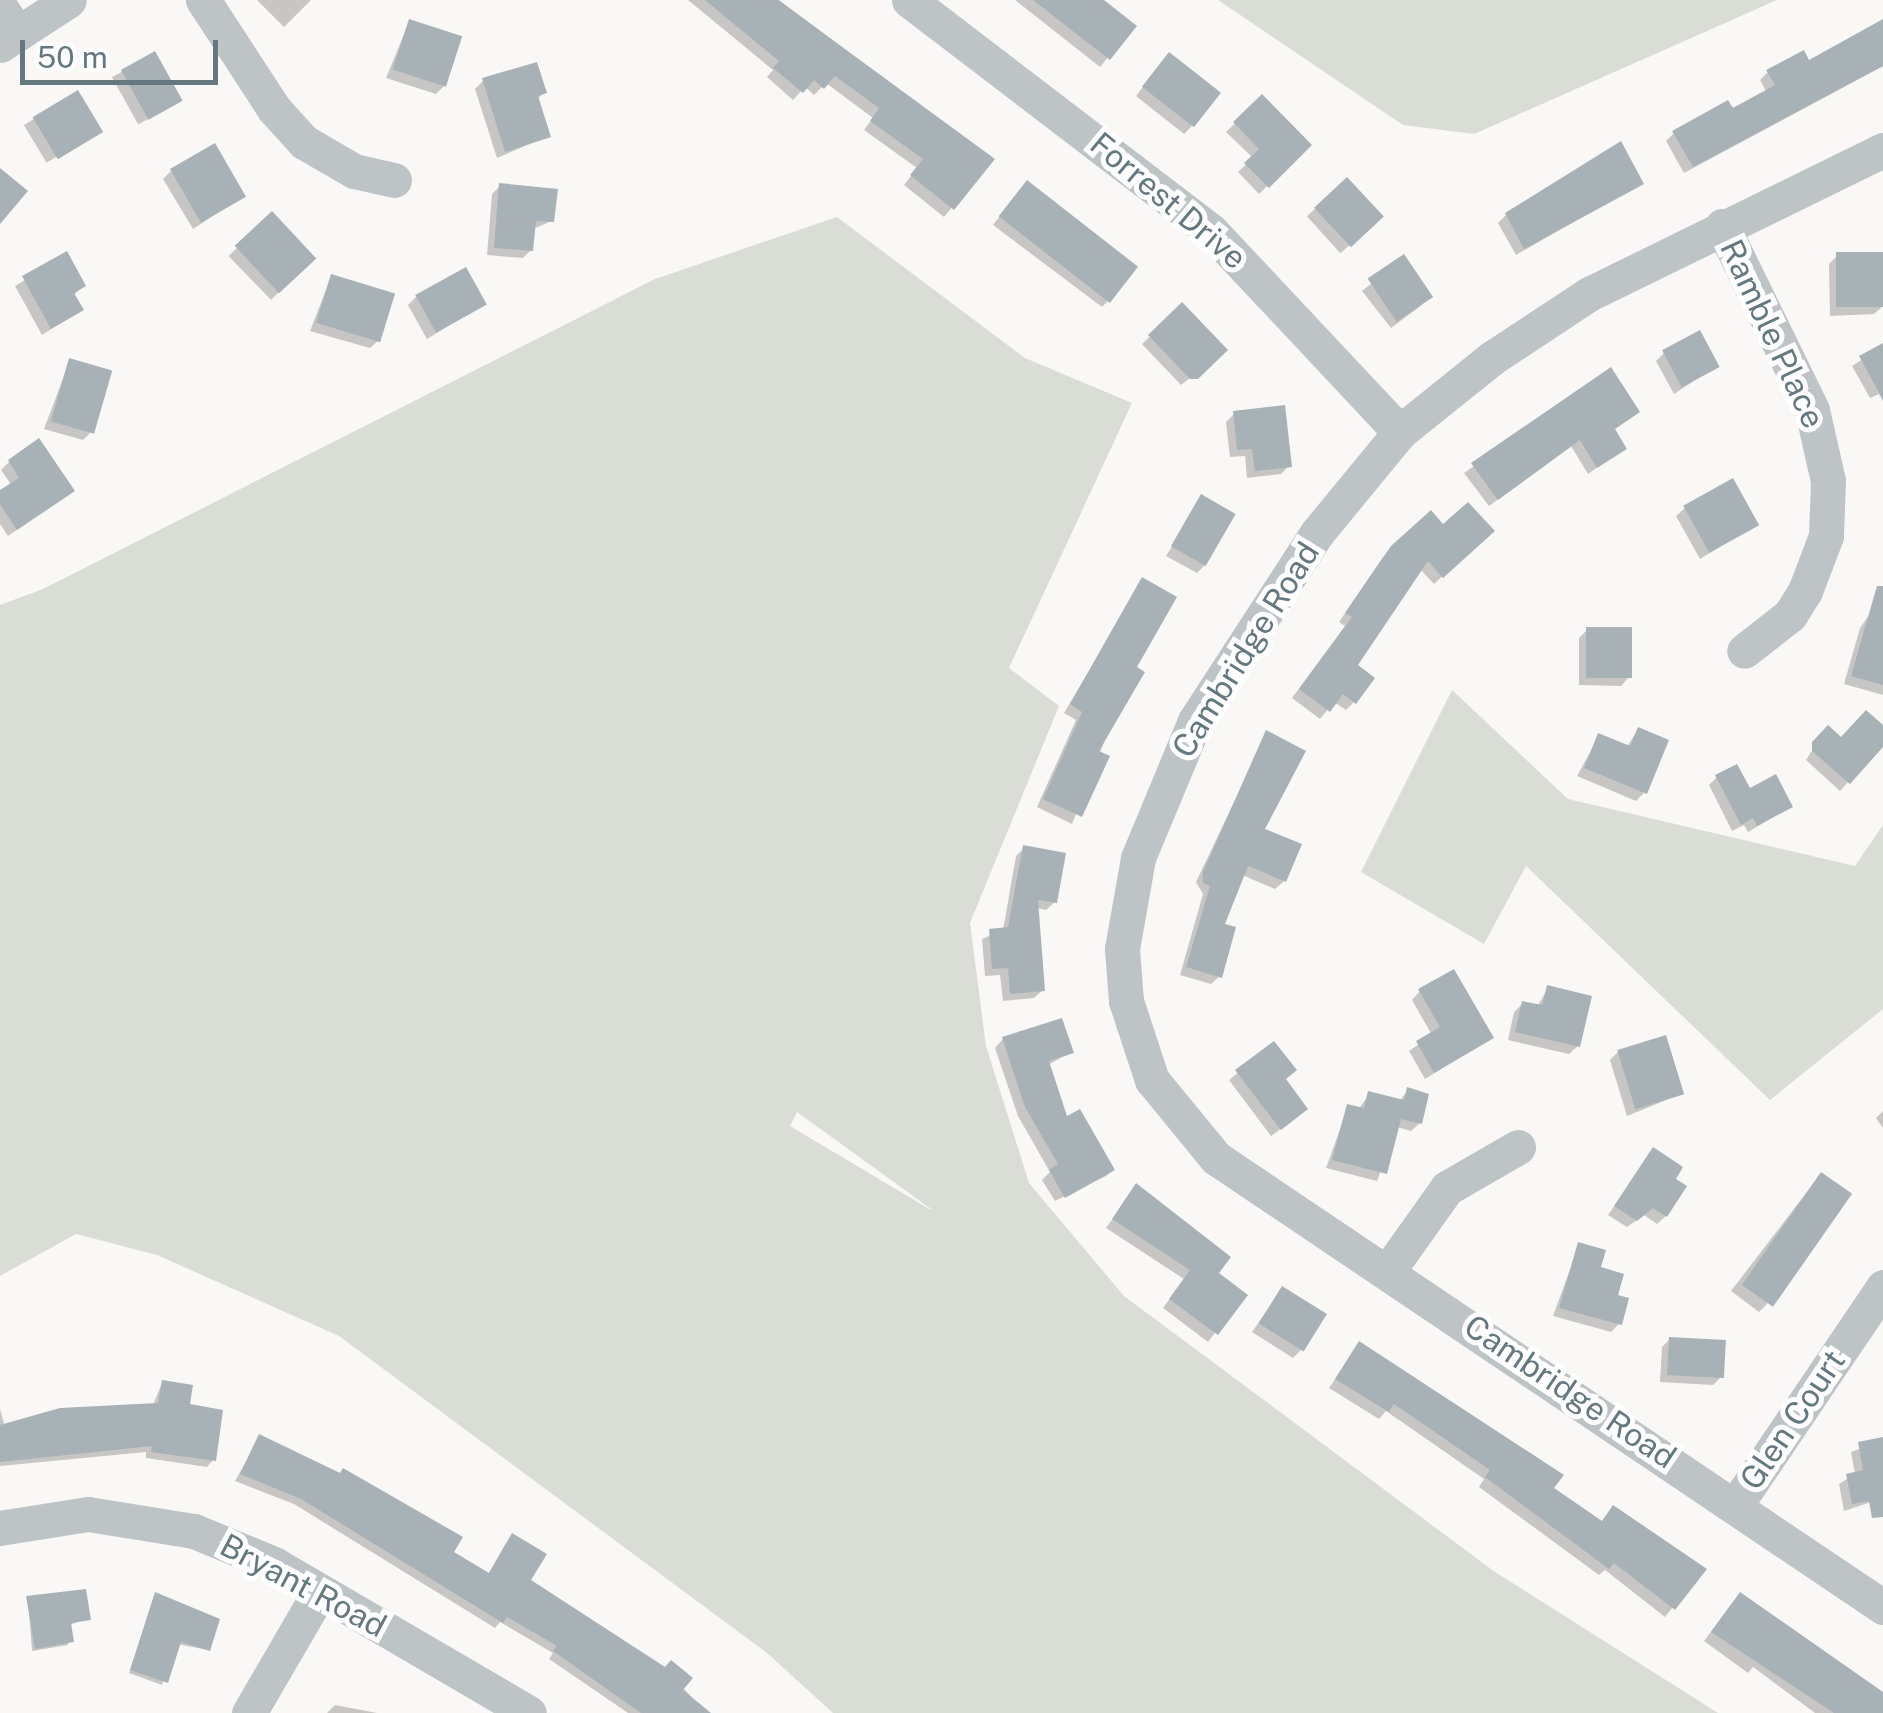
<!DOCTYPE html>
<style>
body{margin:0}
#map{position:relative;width:1883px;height:1713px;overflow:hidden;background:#f9f8f7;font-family:"Public Sans",sans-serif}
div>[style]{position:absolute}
.green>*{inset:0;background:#daddd6}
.shadow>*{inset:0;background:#0003;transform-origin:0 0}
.building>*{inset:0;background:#a8b1b5;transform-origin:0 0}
.minor>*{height:35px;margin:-17.5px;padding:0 17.5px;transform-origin:17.5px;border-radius:17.5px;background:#bec4c6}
span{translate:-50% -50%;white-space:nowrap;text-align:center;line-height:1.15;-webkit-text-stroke:10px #fff;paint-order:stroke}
.street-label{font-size:32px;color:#66787f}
.scale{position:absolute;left:20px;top:40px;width:198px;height:45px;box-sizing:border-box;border:5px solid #66787f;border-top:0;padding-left:12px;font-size:30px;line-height:35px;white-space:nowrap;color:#66787f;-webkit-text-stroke:8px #fff;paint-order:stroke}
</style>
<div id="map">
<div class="green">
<i style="clip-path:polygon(1218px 0,1777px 0,1474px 134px,1403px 125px)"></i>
<i style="clip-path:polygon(evenodd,837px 217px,1025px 358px,1132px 403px,1009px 668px,1059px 706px,970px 923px,986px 1046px,1029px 1183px,1124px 1296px,1495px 1572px,1718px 1713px,833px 1713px,767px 1653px,339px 1336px,157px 1255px,76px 1234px,0 1276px,0 605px,43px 589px,655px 279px,837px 217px,797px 1112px,931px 1209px,931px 1210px,790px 1126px,797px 1112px)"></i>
<i style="clip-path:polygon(1452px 690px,1568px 799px,1855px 866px,1883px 825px,1883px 1009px,1770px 1100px,1526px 866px,1484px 944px,1361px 872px)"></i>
</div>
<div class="shadow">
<i style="clip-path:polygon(257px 0,311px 0,284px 27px)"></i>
<i style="clip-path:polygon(688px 0,779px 0,992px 159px,944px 217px,904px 185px,917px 168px,864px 130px,873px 118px,826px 83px,814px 95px,805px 87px,793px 100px,767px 77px,773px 70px)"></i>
<i style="clip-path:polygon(1015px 0,1103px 0,1134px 26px,1100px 67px)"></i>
<i style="clip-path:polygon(409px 22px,444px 86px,436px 94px,386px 78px)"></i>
<i style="clip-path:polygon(1883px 22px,1883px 66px,1684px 173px,1666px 141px,1674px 133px,1767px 93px,1760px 80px,1768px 72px,1808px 63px)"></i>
<i style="left:154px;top:54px;width:54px;height:48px;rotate:61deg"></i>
<i style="clip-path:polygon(1161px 63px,1192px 126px,1184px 134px,1136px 96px)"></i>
<i style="clip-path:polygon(483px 81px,544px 92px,537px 100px,548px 136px,497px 158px,475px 89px)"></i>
<i style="left:77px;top:93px;width:44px;height:62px;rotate:59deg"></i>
<i style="clip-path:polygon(1262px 97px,1309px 145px,1259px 194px,1238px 172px,1253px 158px,1226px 132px)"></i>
<i style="clip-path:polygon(171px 171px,243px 196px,193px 229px,163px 179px)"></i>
<i style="left:1347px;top:180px;width:50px;height:54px;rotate:48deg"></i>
<i style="clip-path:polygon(1641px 183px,1516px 255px,1498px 223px,1506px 215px)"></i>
<i style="clip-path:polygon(500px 186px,552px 221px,533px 229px,531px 250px,523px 258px,487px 255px,492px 194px)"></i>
<i style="clip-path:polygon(1019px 191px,1110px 299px,1102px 307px,993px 225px)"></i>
<i style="left:271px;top:215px;width:61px;height:59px;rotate:46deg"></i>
<i style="clip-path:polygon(66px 255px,83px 286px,73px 296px,81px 310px,42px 335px,15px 286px)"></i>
<i style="clip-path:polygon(1837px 256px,1883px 306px,1874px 314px,1830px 316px,1829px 264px)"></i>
<i style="clip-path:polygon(1404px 257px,1422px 305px,1391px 328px,1362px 291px)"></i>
<i style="clip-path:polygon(331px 277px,379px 340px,370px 348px,310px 331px)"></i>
<i style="clip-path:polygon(416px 297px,484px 304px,427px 339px,408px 305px)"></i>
<i style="clip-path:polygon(1182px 306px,1216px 358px,1181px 385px,1142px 344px)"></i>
<i style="clip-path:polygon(1883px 346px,1883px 401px,1879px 394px,1870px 398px,1852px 366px)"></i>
<i style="clip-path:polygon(1664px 353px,1717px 366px,1674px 394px,1656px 361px)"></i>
<i style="clip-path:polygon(70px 360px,91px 432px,83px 440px,44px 429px)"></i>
<i style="clip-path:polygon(1610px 371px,1637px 412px,1613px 430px,1624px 448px,1588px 474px,1571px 446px,1489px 506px,1464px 473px)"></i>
<i style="clip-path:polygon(1234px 414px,1289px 466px,1281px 474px,1247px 478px,1245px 456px,1230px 457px,1226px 422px)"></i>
<i style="clip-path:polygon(9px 462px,72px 491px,8px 536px,0 524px,0 493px,12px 486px,1px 470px)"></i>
<i style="clip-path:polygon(1202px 498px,1205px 565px,1197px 573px,1166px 556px)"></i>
<i style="clip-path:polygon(1685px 508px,1756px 525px,1700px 559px,1676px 516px)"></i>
<i style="clip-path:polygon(1443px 528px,1491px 531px,1434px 584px,1420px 569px,1354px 665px,1354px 702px,1346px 710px,1334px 702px,1320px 719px,1292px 698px,1345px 626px,1339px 622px,1383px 557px)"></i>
<i style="clip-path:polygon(1143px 580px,1133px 668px,1072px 824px,1037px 807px,1076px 720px,1064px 713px)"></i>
<i style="clip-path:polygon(1883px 595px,1883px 695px,1844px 684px,1860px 628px)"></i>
<i style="clip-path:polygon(1587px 630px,1629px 677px,1621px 686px,1579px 685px,1579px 638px)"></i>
<i style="clip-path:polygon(1883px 729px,1883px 743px,1840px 791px,1806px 760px,1821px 736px,1841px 740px)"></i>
<i style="clip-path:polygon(1638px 730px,1644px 793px,1636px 801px,1577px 776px,1599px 736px,1626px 748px)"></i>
<i style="clip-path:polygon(1267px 733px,1262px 830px,1284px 881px,1275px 889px,1242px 875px,1221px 925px,1220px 976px,1211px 984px,1180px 975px,1203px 894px,1196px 882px)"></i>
<i style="clip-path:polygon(1717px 777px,1749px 792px,1790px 807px,1748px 832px,1744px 825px,1732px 831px,1709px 785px)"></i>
<i style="clip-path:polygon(1024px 848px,1055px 902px,1046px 910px,1036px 908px,1043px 990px,1034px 998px,1003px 1001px,1000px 975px,985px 976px,982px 939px,1003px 930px,1016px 856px)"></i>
<i style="clip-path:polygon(1548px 988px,1578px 1046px,1569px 1054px,1508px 1040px,1514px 1012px,1523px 1003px,1537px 1007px)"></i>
<i style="clip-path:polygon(1420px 991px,1491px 1038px,1425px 1079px,1409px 1051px,1432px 1035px,1412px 1000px)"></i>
<i style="clip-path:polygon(1003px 1039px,1071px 1052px,1048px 1065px,1066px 1120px,1112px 1170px,1106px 1176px,1055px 1201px,1042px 1180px,1050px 1172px,1018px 1116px,995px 1048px)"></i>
<i style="clip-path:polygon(1274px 1044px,1297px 1117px,1271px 1136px,1229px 1080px)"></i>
<i style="clip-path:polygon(1618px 1052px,1681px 1094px,1627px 1116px,1610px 1060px)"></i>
<i style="clip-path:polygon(1408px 1090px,1420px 1123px,1411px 1131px,1397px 1127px,1377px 1181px,1326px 1168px,1348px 1107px,1359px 1109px,1369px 1094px,1399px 1102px)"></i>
<i style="clip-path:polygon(1883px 1111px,1883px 1128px,1876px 1118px)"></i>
<i style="clip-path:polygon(1653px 1151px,1673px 1179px,1666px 1216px,1657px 1224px,1644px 1215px,1627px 1227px,1608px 1215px)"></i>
<i style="clip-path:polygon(1813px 1184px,1767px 1304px,1759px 1312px,1731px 1291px)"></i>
<i style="clip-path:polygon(1136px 1187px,1216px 1274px,1244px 1295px,1208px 1342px,1163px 1308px,1184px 1279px,1106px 1228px)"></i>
<i style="clip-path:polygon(1579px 1245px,1615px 1296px,1619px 1324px,1611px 1332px,1553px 1316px)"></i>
<i style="clip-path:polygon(1282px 1289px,1301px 1350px,1293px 1358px,1252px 1332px)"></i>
<i style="clip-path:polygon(1670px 1339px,1721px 1377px,1713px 1385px,1660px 1382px,1662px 1347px)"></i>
<i style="clip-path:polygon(1359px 1344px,1601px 1523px,1613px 1508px,1703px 1569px,1665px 1617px,1605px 1570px,1599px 1575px,1479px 1487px,1484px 1479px,1386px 1411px,1379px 1419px,1329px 1388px)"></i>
<i style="clip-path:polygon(162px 1383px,187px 1406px,213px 1460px,207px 1467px,146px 1458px,146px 1452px,0 1466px,0 1409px,5px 1427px,153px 1405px)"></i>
<i style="clip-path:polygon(260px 1437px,488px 1575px,506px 1543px,528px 1581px,665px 1669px,707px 1713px,628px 1713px,549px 1659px,553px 1653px,500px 1622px,495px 1628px,294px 1504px,235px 1481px)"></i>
<i style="clip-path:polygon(1883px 1440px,1883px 1498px,1844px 1511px,1839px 1484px,1855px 1474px,1851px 1452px)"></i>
<i style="clip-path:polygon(156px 1595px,208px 1650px,177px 1644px,162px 1685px,129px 1673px)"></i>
<i style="clip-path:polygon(28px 1598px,88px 1619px,69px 1625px,68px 1645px,32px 1651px)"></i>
<i style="clip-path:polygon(1732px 1603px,1883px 1698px,1883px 1713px,1815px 1713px,1753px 1667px,1748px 1673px,1704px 1641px)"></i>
<i style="clip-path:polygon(335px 1705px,377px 1713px,327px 1713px)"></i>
</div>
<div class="building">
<i style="clip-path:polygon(705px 0,778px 0,995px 159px,954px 210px,910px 175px,923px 159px,870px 121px,879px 108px,835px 76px,824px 89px,814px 80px,803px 93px,773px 68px,779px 61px)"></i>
<i style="clip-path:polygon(1033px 0,1104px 0,1137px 26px,1110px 60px)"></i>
<i style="left:409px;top:19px;width:56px;height:53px;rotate:18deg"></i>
<i style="clip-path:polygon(1883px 19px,1883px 66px,1693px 167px,1672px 131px,1728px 100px,1733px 108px,1775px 85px,1766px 70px,1804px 50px,1809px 60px)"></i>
<i style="left:155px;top:51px;width:57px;height:39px;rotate:61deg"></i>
<i style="left:1169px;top:52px;width:66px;height:44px;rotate:38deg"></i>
<i style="clip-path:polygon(537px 62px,547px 93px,538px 96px,551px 137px,505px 152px,482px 78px)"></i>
<i style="left:78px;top:90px;width:49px;height:53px;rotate:59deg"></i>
<i style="clip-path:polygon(1262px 94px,1312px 145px,1269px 188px,1244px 163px,1259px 149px,1233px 122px)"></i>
<i style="clip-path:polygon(1621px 141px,1644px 184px,1524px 249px,1505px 213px)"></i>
<i style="left:215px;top:143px;width:62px;height:52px;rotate:60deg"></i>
<i style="clip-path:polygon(0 168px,28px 191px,0 224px)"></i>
<i style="left:1347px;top:177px;width:54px;height:45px;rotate:47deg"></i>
<i style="left:1027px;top:180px;width:141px;height:46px;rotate:38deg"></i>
<i style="clip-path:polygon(499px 183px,558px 189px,554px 222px,536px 221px,533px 251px,494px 248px)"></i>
<i style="left:272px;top:211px;width:65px;height:51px;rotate:47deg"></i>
<i style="clip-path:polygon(67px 251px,86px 286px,74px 293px,84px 310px,51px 329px,22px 276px)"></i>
<i style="left:1883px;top:252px;width:55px;height:47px;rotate:90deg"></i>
<i style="left:1404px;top:254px;width:52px;height:44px;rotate:56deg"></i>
<i style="left:466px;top:267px;width:43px;height:58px;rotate:61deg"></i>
<i style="left:331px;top:274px;width:67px;height:51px;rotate:17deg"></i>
<i style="clip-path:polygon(1182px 302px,1228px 350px,1198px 379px,1190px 379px,1148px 335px)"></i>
<i style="left:1700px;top:330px;width:42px;height:43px;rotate:62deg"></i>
<i style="clip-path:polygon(1883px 343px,1883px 400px,1859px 356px)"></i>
<i style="left:69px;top:358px;width:45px;height:66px;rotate:16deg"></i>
<i style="clip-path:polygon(1611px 367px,1640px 412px,1615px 429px,1627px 449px,1597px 468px,1580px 440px,1498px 500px,1471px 463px)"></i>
<i style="clip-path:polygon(1285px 405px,1292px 467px,1255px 471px,1252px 449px,1237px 450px,1233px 411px)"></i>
<i style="clip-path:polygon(39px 438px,75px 491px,17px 530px,0 504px,0 490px,19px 478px,8px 460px)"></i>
<i style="left:1733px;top:478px;width:54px;height:57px;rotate:61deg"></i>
<i style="left:1201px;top:494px;width:40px;height:60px;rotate:30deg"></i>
<i style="clip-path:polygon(1468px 502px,1495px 531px,1443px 578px,1428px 561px,1358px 665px,1375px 678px,1356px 704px,1343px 694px,1330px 712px,1299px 689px,1352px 617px,1345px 613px,1391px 546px,1431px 510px,1443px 524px)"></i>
<i style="clip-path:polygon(1142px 577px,1177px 597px,1137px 667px,1145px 672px,1099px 751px,1110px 756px,1082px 817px,1043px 799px,1082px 712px,1070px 704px)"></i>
<i style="clip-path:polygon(1877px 586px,1883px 586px,1883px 685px,1851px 676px)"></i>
<i style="left:1586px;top:627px;width:46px;height:51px"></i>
<i style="clip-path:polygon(1866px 710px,1883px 725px,1883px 747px,1850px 784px,1812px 751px,1812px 742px,1828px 725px,1841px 737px)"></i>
<i style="clip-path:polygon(1638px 727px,1669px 740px,1647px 794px,1584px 768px,1598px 733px,1630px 746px)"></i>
<i style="clip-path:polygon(1266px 730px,1306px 751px,1265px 829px,1302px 844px,1286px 882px,1248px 866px,1225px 924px,1236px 927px,1222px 978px,1186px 967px,1210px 886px,1203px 883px,1203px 872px)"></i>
<i style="clip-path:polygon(1737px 764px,1750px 788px,1776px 774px,1793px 807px,1757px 826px,1753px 818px,1741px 825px,1715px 775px)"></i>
<i style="clip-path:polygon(1023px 845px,1066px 853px,1057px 903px,1038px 900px,1045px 991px,1010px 994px,1008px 968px,992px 969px,989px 929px,1008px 927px)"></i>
<i style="clip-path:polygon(1454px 969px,1494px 1038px,1434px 1073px,1416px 1041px,1440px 1027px,1418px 989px)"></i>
<i style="clip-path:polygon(1547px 985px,1592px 996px,1580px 1047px,1515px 1032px,1522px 1001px,1542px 1005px)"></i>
<i style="clip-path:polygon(1062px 1018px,1074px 1053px,1049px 1061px,1067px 1116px,1080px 1109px,1115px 1170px,1065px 1198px,1049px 1170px,1058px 1164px,1025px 1107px,1002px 1037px)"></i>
<i style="left:1666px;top:1035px;width:62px;height:51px;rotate:73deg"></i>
<i style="clip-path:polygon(1274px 1041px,1297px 1070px,1286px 1079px,1308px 1109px,1281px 1130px,1235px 1070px)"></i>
<i style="clip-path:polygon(1407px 1087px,1429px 1094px,1422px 1124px,1401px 1119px,1387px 1174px,1332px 1160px,1347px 1104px,1364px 1108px,1368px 1091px,1404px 1100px)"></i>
<i style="clip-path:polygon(1653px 1147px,1683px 1167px,1676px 1179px,1687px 1186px,1667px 1217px,1653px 1208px,1637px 1221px,1614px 1206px)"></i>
<i style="left:1821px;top:1172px;width:38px;height:138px;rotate:35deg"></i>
<i style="clip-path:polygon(1136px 1183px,1231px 1257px,1219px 1273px,1248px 1295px,1218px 1335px,1169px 1299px,1190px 1270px,1112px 1219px)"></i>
<i style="clip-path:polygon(1578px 1242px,1606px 1250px,1601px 1267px,1624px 1274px,1618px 1295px,1629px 1298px,1622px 1325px,1559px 1308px)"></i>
<i style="left:1282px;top:1286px;width:53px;height:44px;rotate:32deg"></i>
<i style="left:1669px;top:1337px;width:57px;height:38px;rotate:3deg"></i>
<i style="clip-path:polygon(1359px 1341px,1564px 1475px,1554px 1488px,1602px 1521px,1613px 1505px,1707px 1569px,1675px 1610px,1614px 1563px,1609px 1569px,1485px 1477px,1490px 1470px,1394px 1404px,1389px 1412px,1335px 1379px)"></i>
<i style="clip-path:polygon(162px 1380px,193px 1385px,190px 1404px,223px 1410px,216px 1461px,151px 1452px,152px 1446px,0 1462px,0 1425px,60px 1408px,158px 1403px)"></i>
<i style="clip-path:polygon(259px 1434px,340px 1473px,343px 1468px,463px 1537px,454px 1552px,489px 1573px,512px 1533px,547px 1554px,531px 1580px,665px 1667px,671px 1660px,693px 1678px,683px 1690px,711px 1713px,641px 1713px,553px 1651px,557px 1646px,507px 1617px,503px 1623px,301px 1499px,240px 1474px)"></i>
<i style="clip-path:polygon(1883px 1437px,1883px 1517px,1872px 1518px,1869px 1501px,1852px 1504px,1846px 1474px,1863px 1470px,1858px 1442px)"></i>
<i style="clip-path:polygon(86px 1589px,91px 1620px,71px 1623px,74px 1642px,35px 1649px,26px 1596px)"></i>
<i style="clip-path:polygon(155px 1592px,220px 1619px,210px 1651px,181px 1642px,168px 1683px,130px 1670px)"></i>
<i style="clip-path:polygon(1740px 1592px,1883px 1692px,1883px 1713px,1834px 1713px,1711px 1632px)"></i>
</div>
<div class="minor">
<i style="left:203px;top:0;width:130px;rotate:56.9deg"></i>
<i style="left:274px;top:109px;width:45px;rotate:47.7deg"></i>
<i style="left:304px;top:142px;width:58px;rotate:30.1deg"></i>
<i style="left:354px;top:171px;width:41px;rotate:12.7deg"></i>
<i style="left:909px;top:0;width:380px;rotate:37.4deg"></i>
<i style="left:1211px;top:231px;width:276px;rotate:46.8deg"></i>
<i style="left:0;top:7px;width:32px;rotate:56deg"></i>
<i style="left:0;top:45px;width:82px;rotate:-33.1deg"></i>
<i style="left:1883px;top:150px;width:327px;rotate:153.9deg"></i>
<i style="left:1589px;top:294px;width:116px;rotate:146.6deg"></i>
<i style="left:1492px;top:358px;width:118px;rotate:141.2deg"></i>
<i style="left:1400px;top:432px;width:131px;rotate:129.4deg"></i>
<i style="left:1317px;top:533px;width:224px;rotate:123deg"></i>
<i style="left:1195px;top:721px;width:148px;rotate:112.6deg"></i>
<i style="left:1138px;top:858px;width:92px;rotate:100deg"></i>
<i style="left:1122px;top:949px;width:52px;rotate:85.6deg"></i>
<i style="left:1126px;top:1001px;width:83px;rotate:71.8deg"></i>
<i style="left:1152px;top:1080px;width:101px;rotate:50.6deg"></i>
<i style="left:1216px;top:1158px;width:804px;rotate:33.95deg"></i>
<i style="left:1722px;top:226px;width:205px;rotate:63.9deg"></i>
<i style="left:1812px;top:410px;width:73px;rotate:77.3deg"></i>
<i style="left:1828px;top:481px;width:55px;rotate:92.1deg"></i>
<i style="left:1826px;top:536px;width:59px;rotate:110.9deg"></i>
<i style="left:1805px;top:591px;width:28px;rotate:122deg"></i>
<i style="left:1790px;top:615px;width:58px;rotate:142deg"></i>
<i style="left:1388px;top:1271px;width:102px;rotate:-54.6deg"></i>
<i style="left:1447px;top:1188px;width:82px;rotate:-30deg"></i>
<i style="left:1737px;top:1503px;width:261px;rotate:-55.9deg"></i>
<i style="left:0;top:1528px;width:89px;rotate:-9deg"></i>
<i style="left:88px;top:1514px;width:107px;rotate:9.1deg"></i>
<i style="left:194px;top:1531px;width:87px;rotate:22.4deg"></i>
<i style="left:274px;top:1564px;width:295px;rotate:30.3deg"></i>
<i style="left:249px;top:1713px;width:141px;rotate:-59.8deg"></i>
</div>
<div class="street-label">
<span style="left:1168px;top:201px;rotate:40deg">Forrest Drive</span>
<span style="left:1772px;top:334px;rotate:65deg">Ramble Place</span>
<span style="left:1246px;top:650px;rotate:-58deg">Cambridge Road</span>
<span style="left:1570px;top:1392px;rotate:34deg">Cambridge Road</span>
<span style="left:1793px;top:1420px;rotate:-56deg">Glen Court</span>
<span style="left:303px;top:1586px;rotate:28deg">Bryant Road</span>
</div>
<div class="scale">50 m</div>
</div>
